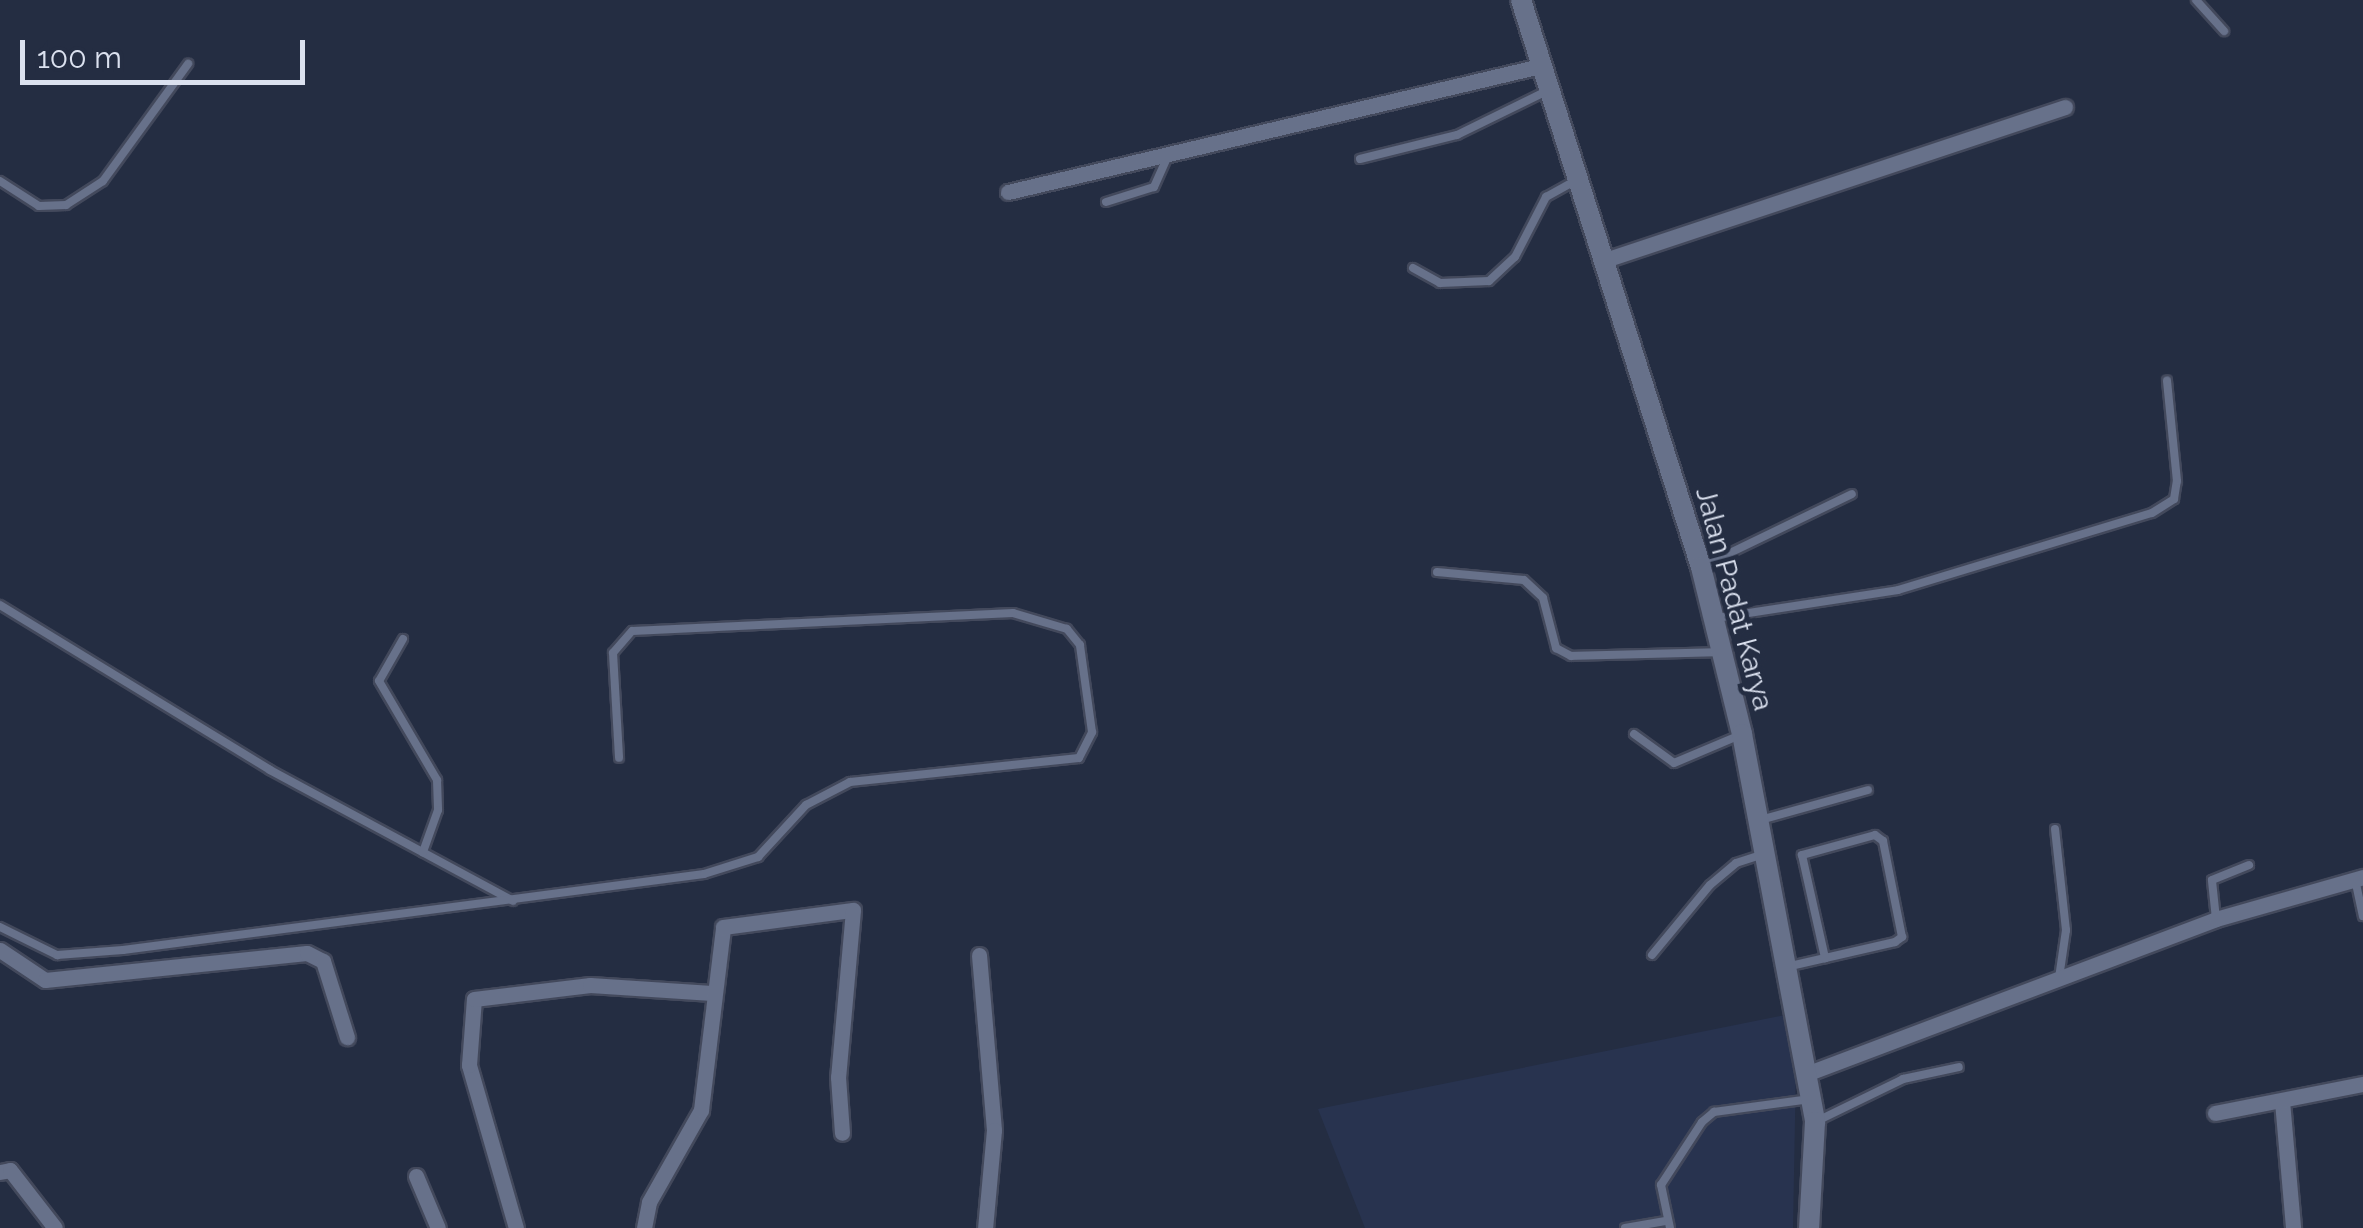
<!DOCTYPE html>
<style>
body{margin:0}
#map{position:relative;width:2363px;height:1228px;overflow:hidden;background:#242d42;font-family:Raleway,sans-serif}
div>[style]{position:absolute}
.built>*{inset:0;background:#28334f}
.roads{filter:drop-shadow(2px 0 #43495c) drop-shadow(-2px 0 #43495c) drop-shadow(0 2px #43495c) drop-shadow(0 -2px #43495c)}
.service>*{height:8px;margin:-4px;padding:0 4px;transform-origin:4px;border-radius:4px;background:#67718a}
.minor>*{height:15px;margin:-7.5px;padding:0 7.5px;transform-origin:7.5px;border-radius:7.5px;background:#67718a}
.tertiary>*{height:20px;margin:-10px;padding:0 10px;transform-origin:10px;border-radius:10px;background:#67718a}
span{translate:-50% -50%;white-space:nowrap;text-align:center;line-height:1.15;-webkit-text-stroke:9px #242d42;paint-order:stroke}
.street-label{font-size:28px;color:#dbe1ef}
.scale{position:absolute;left:20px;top:40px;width:285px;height:45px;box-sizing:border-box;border:5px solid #dbe1ef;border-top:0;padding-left:12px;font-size:30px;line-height:35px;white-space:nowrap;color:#dbe1ef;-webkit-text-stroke:8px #242d42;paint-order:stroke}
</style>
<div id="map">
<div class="built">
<i style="clip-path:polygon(1785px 1015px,1796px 1064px,1793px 1228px,1365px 1228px,1318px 1109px)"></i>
</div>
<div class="roads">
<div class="service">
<i style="left:2196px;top:0;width:42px;rotate:47.9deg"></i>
<i style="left:1360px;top:159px;width:100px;rotate:-13.9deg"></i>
<i style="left:1457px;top:135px;width:102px;rotate:-26.1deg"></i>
<i style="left:0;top:181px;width:46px;rotate:32.7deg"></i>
<i style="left:39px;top:206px;width:27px;rotate:-2deg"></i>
<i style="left:66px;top:205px;width:44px;rotate:-33deg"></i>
<i style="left:103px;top:181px;width:145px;rotate:-54deg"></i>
<i style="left:1106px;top:202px;width:50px;rotate:-17.4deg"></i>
<i style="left:1154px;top:187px;width:32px;rotate:-66deg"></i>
<i style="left:1413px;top:268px;width:31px;rotate:29deg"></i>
<i style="left:1440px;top:283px;width:49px;rotate:-2.3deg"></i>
<i style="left:1489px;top:281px;width:35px;rotate:-43deg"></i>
<i style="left:1515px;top:257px;width:68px;rotate:-62.7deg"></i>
<i style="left:1546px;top:197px;width:35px;rotate:-29deg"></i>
<i style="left:1705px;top:565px;width:163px;rotate:-25.8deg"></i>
<i style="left:1437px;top:572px;width:87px;rotate:5.3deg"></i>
<i style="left:1524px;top:580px;width:26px;rotate:43deg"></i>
<i style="left:1543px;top:598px;width:52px;rotate:75.4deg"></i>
<i style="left:1556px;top:648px;width:17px;rotate:28deg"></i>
<i style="left:1571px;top:656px;width:150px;rotate:-1.5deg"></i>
<i style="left:0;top:605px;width:316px;rotate:31.4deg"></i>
<i style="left:270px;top:770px;width:276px;rotate:28.3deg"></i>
<i style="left:1716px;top:618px;width:184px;rotate:-8.7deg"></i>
<i style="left:1898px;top:590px;width:265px;rotate:-16.9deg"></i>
<i style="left:2152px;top:513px;width:26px;rotate:-32deg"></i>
<i style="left:2174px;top:499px;width:18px;rotate:-81deg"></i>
<i style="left:2177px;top:481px;width:101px;rotate:-95.7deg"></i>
<i style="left:403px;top:639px;width:48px;rotate:119.7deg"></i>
<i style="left:379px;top:681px;width:115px;rotate:59.6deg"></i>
<i style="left:437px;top:780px;width:30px;rotate:88deg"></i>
<i style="left:438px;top:810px;width:45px;rotate:109.7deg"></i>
<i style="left:1634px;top:734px;width:49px;rotate:35.9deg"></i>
<i style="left:1674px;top:763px;width:69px;rotate:-22.9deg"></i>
<i style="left:1760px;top:820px;width:112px;rotate:-15.5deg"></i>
<i style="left:2055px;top:829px;width:102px;rotate:83.8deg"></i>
<i style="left:2066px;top:930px;width:49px;rotate:98.3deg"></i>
<i style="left:2355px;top:879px;width:38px;rotate:78deg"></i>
<i style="left:2216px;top:919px;width:39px;rotate:-96deg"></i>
<i style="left:2212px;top:880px;width:40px;rotate:-22deg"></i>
<i style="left:0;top:927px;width:64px;rotate:26.2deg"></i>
<i style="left:57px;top:955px;width:66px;rotate:-4.3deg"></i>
<i style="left:123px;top:950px;width:586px;rotate:-7.45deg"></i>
<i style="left:704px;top:874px;width:57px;rotate:-17.5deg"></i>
<i style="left:758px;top:857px;width:71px;rotate:-47.3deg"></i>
<i style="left:806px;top:805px;width:50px;rotate:-27.6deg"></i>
<i style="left:850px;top:782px;width:230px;rotate:-6deg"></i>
<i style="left:1079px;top:758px;width:29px;rotate:-63deg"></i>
<i style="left:1092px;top:732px;width:88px;rotate:-97.9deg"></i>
<i style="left:1080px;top:645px;width:21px;rotate:-129deg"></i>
<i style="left:1067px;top:629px;width:56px;rotate:-163.5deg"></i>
<i style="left:1013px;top:613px;width:381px;rotate:177.3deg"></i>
<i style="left:632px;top:631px;width:29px;rotate:131deg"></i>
<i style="left:613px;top:653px;width:105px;rotate:86.7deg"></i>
<i style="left:1652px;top:955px;width:91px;rotate:-50.4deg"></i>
<i style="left:1710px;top:885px;width:34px;rotate:-40deg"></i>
<i style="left:1736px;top:863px;width:26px;rotate:-18deg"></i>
<i style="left:1786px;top:967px;width:112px;rotate:-12.9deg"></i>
<i style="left:1895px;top:942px;width:9px;rotate:-36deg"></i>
<i style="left:1902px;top:937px;width:98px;rotate:-101.2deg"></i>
<i style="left:1883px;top:841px;width:10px;rotate:-143deg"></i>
<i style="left:1875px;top:835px;width:76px;rotate:164.7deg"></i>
<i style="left:1802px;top:855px;width:106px;rotate:77.4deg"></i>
<i style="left:1815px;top:1122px;width:98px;rotate:-26deg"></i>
<i style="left:1903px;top:1079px;width:57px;rotate:-12.1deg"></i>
<i style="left:1625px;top:1228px;width:41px;rotate:-9.9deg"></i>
<i style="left:1670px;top:1228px;width:44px;rotate:-101.8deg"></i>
<i style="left:1661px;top:1185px;width:75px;rotate:-56.9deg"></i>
<i style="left:1702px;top:1122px;width:16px;rotate:-40deg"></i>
<i style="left:1714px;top:1112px;width:97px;rotate:-7.7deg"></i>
</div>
<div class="minor">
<i style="left:1008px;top:192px;width:547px;rotate:-13.32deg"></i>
<i style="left:1602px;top:261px;width:488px;rotate:-18.4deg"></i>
<i style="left:0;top:950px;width:54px;rotate:33.7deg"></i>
<i style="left:45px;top:980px;width:263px;rotate:-5.9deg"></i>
<i style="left:307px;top:953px;width:18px;rotate:27deg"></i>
<i style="left:323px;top:961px;width:80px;rotate:72.5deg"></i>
<i style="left:979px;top:955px;width:176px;rotate:85.1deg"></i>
<i style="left:994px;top:1130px;width:98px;rotate:95.2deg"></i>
<i style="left:1806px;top:1074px;width:438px;rotate:-20.7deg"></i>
<i style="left:2216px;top:919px;width:153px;rotate:-15.9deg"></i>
<i style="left:2282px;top:1101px;width:127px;rotate:85deg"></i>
<i style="left:2215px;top:1113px;width:151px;rotate:-11.1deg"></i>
<i style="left:0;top:1172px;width:10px;rotate:-11deg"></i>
<i style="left:10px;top:1170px;width:73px;rotate:52.2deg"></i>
<i style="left:416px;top:1176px;width:56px;rotate:67.1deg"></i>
<i style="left:516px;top:1228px;width:170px;rotate:-106.1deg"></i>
<i style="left:469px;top:1065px;width:66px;rotate:-85.7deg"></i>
<i style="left:474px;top:999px;width:117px;rotate:-6.9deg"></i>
<i style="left:590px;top:985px;width:122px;rotate:3.8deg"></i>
<i style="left:644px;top:1228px;width:26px;rotate:-79deg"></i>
<i style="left:649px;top:1202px;width:106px;rotate:-60.5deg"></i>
<i style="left:701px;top:1110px;width:184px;rotate:-83.1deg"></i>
<i style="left:723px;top:927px;width:131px;rotate:-7.5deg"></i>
<i style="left:853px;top:910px;width:168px;rotate:95.1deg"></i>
<i style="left:838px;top:1077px;width:56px;rotate:85.9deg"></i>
</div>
<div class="tertiary">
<i style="left:1521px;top:0;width:595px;rotate:72.39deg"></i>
<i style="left:1701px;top:567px;width:172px;rotate:76.2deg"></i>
<i style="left:1742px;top:734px;width:395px;rotate:79.3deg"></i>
<i style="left:1815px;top:1122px;width:106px;rotate:93.2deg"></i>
</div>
</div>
<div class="street-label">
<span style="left:1734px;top:599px;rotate:75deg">Jalan Padat Karya</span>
</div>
<div class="scale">100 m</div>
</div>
